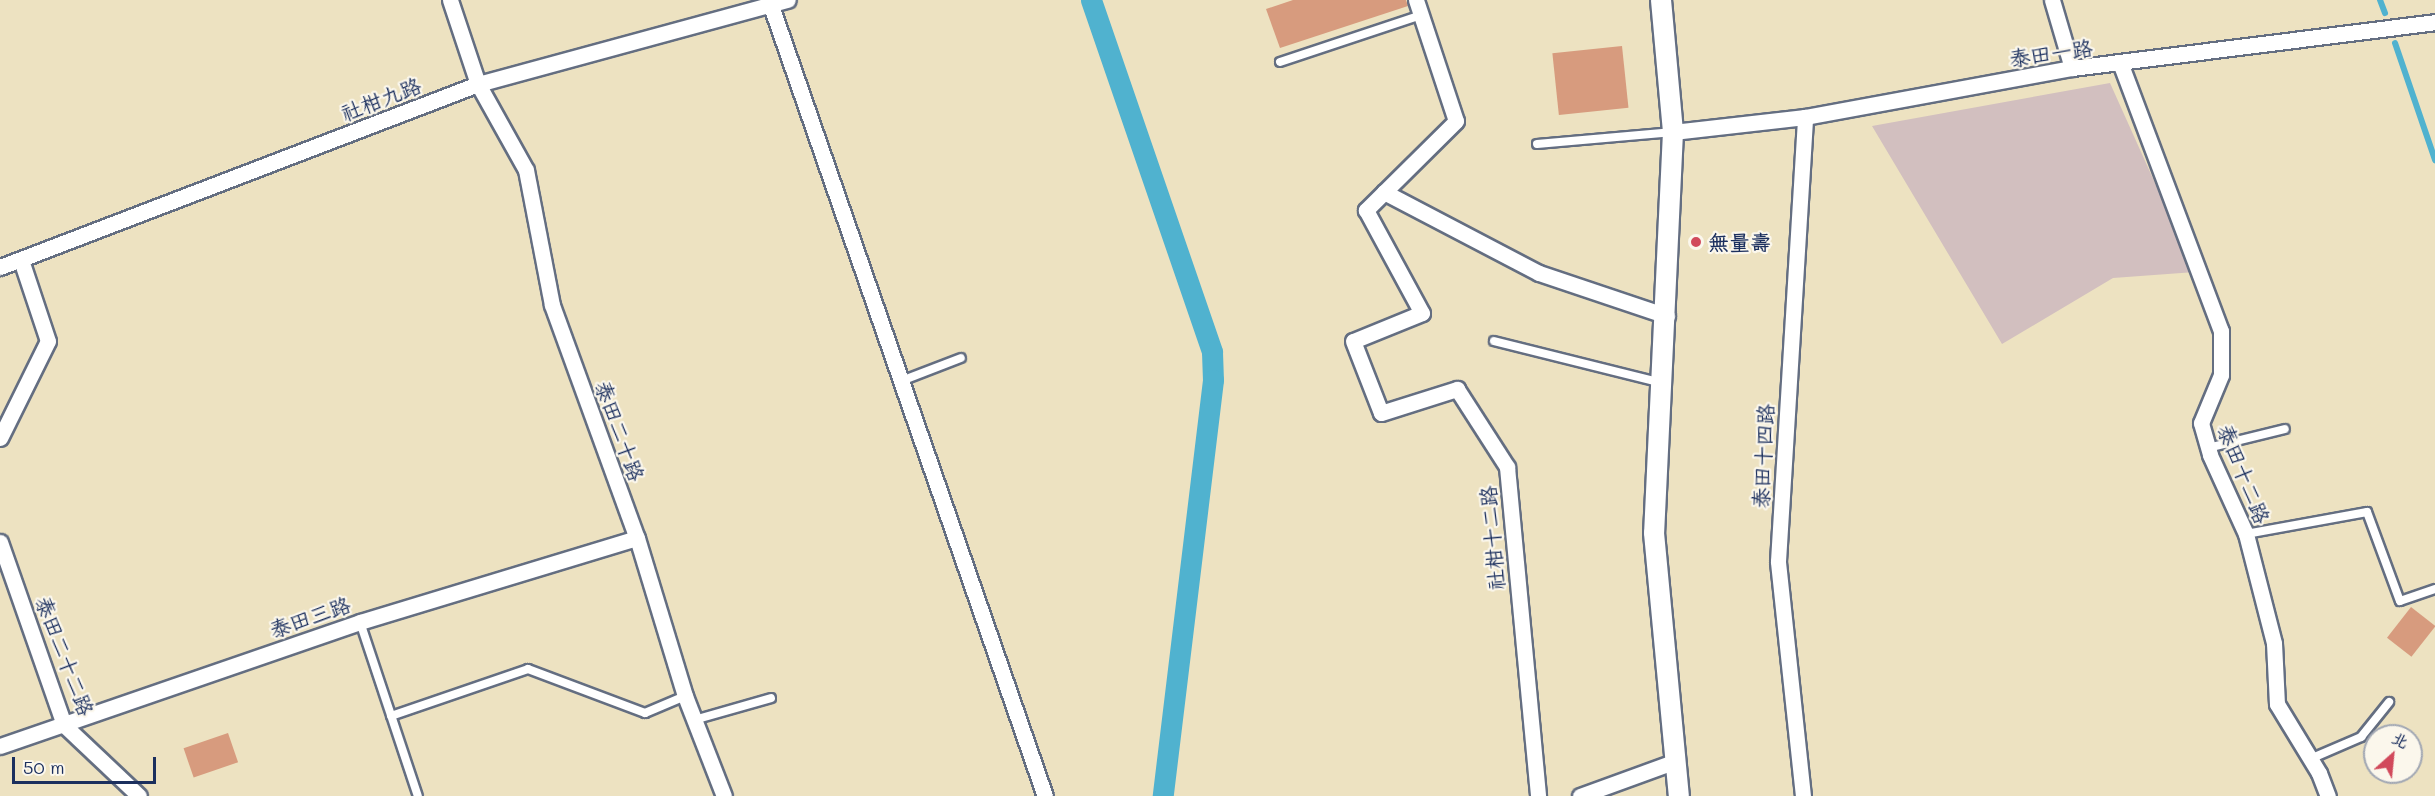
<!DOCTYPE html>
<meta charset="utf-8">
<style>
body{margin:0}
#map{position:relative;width:2435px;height:796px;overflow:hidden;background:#ede2c1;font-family:Mali,"LXGW WenKai TC",sans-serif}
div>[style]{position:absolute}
.industrial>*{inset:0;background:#d2bfbf}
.stream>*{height:6px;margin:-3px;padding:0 3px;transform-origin:3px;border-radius:3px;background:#50b2cf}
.canal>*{height:21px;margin:-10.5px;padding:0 10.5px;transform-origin:10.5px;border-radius:10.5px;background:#50b2cf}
.building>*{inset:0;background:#d79b7e;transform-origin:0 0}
.roads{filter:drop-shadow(2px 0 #646e81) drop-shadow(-2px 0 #646e81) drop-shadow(0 2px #646e81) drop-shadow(0 -2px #646e81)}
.service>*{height:8px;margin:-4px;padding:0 4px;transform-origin:4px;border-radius:4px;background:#fff}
.minor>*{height:15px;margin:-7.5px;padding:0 7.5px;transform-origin:7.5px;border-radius:7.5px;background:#fff}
.tertiary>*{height:20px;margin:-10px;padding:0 10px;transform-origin:10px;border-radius:10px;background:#fff}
.dots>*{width:16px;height:16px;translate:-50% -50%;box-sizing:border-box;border:3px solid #fbf7ec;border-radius:50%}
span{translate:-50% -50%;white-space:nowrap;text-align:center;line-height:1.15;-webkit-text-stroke:4.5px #fbf7ec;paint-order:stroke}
.street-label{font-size:21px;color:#1b2f5e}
.poi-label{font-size:21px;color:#1b2f5e;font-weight:700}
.left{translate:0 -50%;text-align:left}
.north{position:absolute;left:2363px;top:724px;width:60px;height:60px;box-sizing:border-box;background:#fbf7ec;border:2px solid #a1a7b3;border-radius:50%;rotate:27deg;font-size:16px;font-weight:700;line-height:24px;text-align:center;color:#1b2f5e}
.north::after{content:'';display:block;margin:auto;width:21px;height:27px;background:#d1495b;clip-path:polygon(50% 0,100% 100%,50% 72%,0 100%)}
.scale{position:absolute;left:12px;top:757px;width:144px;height:27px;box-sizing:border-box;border:3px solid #1b2f5e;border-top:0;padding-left:8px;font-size:18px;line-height:21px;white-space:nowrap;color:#1b2f5e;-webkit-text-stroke:4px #fbf7ec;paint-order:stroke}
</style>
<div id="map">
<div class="industrial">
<i style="clip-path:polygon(2110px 83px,2195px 272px,2113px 278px,2002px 344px,1872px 126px)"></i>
</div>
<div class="stream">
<i style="left:2380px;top:0;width:14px;rotate:69deg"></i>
<i style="left:2395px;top:43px;width:124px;rotate:71.1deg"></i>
</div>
<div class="canal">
<i style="left:1091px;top:0;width:372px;rotate:71deg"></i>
<i style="left:1212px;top:352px;width:28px;rotate:88deg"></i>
<i style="left:1213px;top:380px;width:419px;rotate:96.9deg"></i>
</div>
<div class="building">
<i style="clip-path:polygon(1293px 0,1406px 0,1408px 6px,1280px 48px,1266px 9px)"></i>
<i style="left:1622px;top:46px;width:62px;height:70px;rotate:84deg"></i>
<i style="left:2411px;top:607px;width:31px;height:39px;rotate:38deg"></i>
<i style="left:228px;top:733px;width:31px;height:47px;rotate:71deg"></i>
</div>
<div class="roads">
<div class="service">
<i style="left:1280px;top:62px;width:149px;rotate:-18.4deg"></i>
<i style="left:1537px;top:144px;width:137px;rotate:-5deg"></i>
<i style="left:1494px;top:341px;width:173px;rotate:14deg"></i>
<i style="left:901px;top:381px;width:64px;rotate:-21deg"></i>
<i style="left:2208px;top:448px;width:79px;rotate:-13.9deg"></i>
<i style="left:2246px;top:534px;width:123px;rotate:-10.3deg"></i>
<i style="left:2367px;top:512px;width:95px;rotate:69.7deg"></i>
<i style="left:2400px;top:601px;width:37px;rotate:-19deg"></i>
<i style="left:360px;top:622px;width:183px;rotate:71.6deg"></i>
<i style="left:391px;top:716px;width:145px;rotate:-18.9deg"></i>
<i style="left:528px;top:669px;width:125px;rotate:20.6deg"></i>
<i style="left:645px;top:713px;width:43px;rotate:-23deg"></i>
<i style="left:694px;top:720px;width:80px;rotate:-15.9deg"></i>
<i style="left:2310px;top:759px;width:56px;rotate:-23.3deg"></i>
<i style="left:2361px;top:737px;width:45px;rotate:-51.3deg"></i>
</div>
<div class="minor">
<i style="left:450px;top:0;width:89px;rotate:71.6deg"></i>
<i style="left:478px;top:84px;width:98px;rotate:60.8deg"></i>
<i style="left:526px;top:170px;width:137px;rotate:79.1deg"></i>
<i style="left:552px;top:305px;width:248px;rotate:70deg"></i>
<i style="left:637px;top:538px;width:165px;rotate:73.1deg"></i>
<i style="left:685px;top:696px;width:107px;rotate:68.7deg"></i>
<i style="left:769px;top:0;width:842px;rotate:70.88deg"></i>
<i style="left:1416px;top:0;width:127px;rotate:71.7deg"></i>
<i style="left:1456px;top:121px;width:127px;rotate:135.3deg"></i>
<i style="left:1366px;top:210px;width:117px;rotate:61.5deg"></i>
<i style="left:1422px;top:313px;width:74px;rotate:157.9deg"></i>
<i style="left:1353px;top:341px;width:77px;rotate:68.7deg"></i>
<i style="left:1381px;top:413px;width:80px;rotate:-17.5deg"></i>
<i style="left:1457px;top:389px;width:93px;rotate:57.3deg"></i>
<i style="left:1507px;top:467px;width:330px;rotate:84.6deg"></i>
<i style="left:2052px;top:0;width:71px;rotate:73.6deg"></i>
<i style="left:2121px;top:65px;width:284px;rotate:69.4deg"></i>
<i style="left:2221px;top:331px;width:44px;rotate:90deg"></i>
<i style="left:2221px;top:375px;width:52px;rotate:112.6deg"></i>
<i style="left:2201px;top:423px;width:33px;rotate:74deg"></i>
<i style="left:2210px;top:455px;width:87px;rotate:65.5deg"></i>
<i style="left:2246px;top:534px;width:113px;rotate:75.6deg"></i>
<i style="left:2274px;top:643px;width:61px;rotate:87.2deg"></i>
<i style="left:2277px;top:704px;width:81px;rotate:58.7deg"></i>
<i style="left:2319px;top:773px;width:25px;rotate:69deg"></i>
<i style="left:1673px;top:132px;width:133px;rotate:-6.5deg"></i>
<i style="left:1805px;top:117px;width:271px;rotate:-10.4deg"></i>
<i style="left:2072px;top:68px;width:366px;rotate:-7.2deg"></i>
<i style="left:1384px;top:192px;width:175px;rotate:27.6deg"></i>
<i style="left:1539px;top:273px;width:135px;rotate:18.6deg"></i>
<i style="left:0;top:267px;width:512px;rotate:-20.95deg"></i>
<i style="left:478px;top:84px;width:321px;rotate:-15.2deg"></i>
<i style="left:0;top:438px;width:108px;rotate:-63.7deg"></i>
<i style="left:48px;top:341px;width:85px;rotate:-108.4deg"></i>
<i style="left:0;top:542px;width:194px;rotate:70.7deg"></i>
<i style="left:64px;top:725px;width:103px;rotate:43.4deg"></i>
<i style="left:0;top:746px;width:381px;rotate:-19deg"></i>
<i style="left:360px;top:622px;width:289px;rotate:-16.9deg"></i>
<i style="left:1580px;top:796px;width:102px;rotate:-20deg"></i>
<i style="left:1803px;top:796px;width:236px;rotate:-96.1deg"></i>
<i style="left:1778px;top:561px;width:445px;rotate:-86.5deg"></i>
</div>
<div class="tertiary">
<i style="left:1661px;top:0;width:133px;rotate:84.8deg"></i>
<i style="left:1673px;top:132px;width:401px;rotate:92.7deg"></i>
<i style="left:1654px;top:533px;width:264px;rotate:84.6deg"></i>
</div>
</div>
<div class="dots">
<i style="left:1696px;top:242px;background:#d1495b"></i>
</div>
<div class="street-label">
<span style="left:2051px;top:53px;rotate:-8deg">泰田一路</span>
<span style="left:381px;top:99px;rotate:-21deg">社柑九路</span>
<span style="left:620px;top:431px;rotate:70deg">泰田二十路</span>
<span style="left:1763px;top:456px;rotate:-87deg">泰田十四路</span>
<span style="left:2244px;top:474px;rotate:68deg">泰田十二路</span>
<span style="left:1492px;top:538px;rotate:-95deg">社柑十二路</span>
<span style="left:310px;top:617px;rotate:-19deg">泰田三路</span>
<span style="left:65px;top:656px;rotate:69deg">泰田二十二路</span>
</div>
<div class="poi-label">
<span class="left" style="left:1708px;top:242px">無量壽</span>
</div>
<div class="north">北</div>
<div class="scale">50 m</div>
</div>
